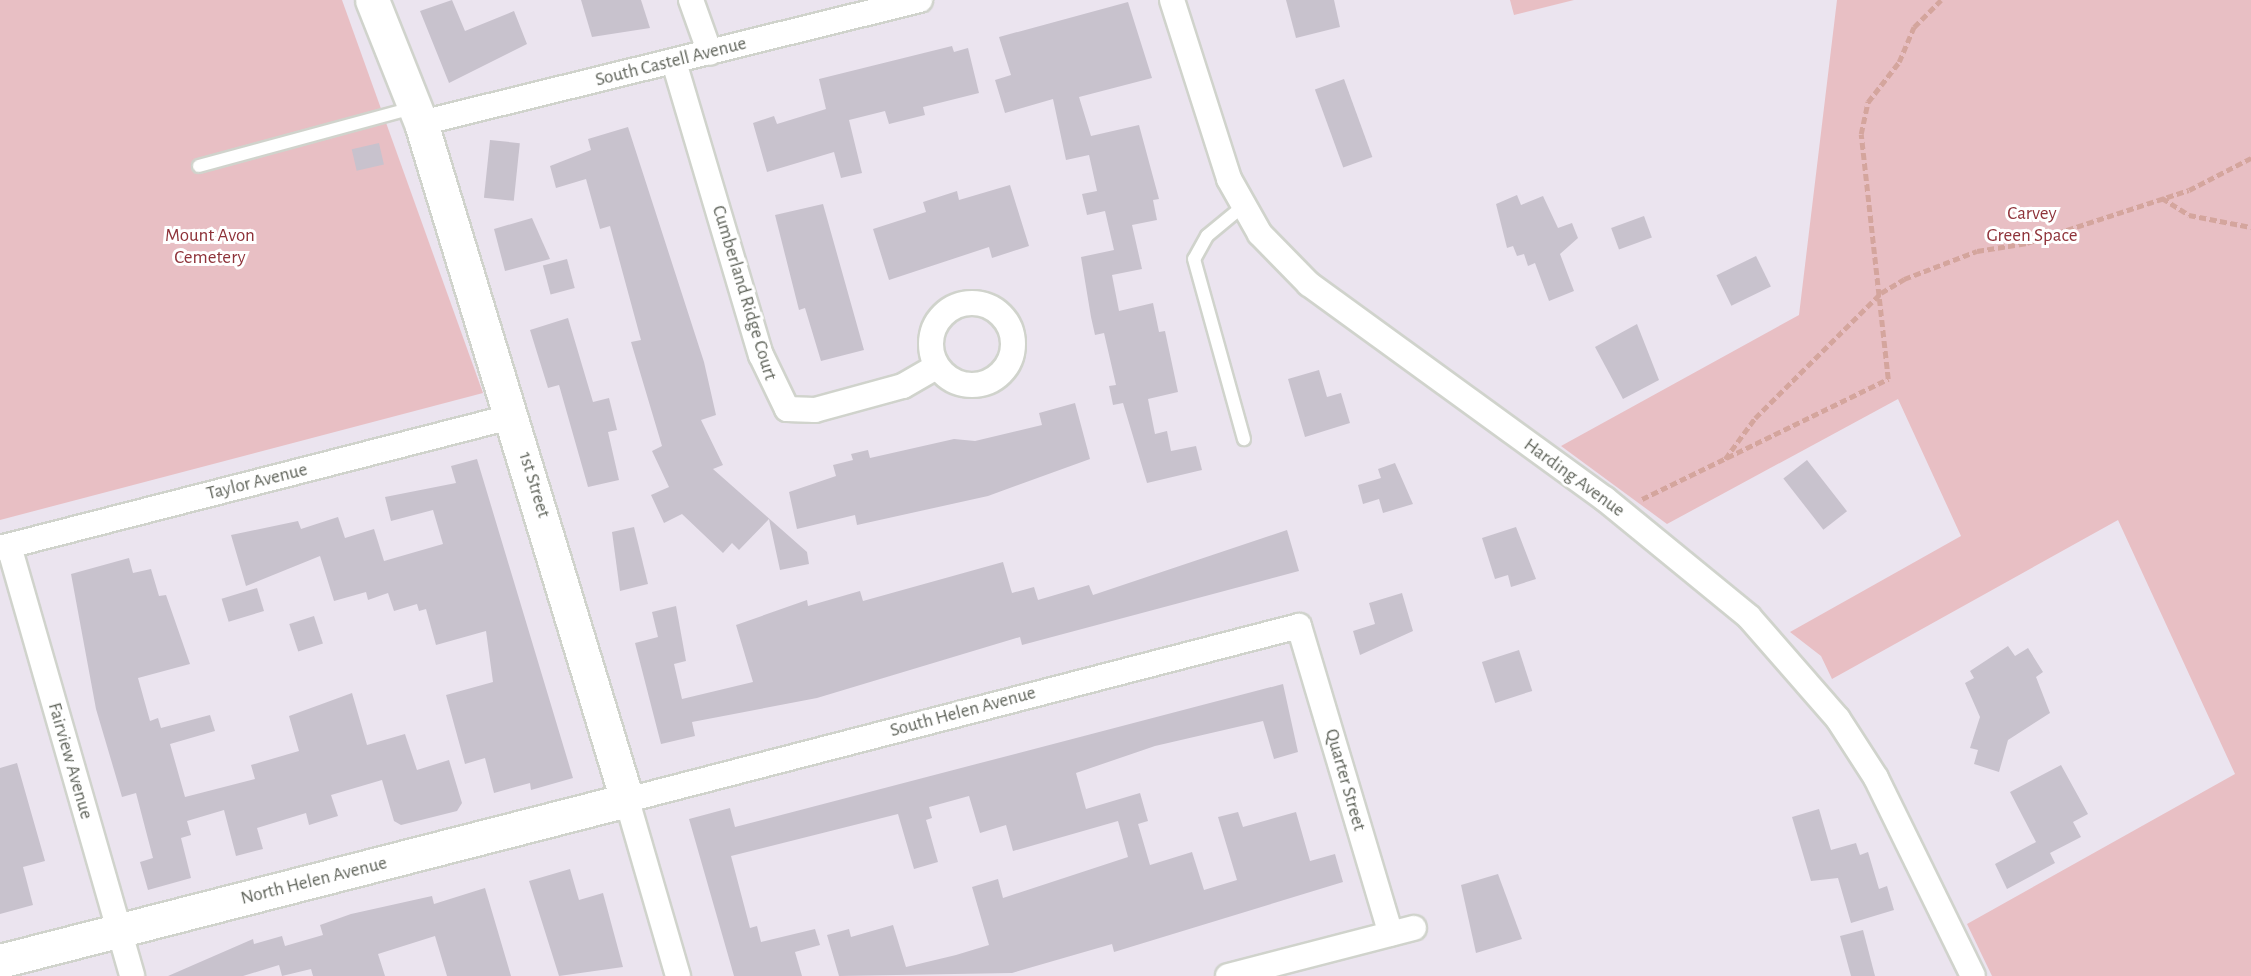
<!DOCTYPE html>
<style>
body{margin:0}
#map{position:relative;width:2251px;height:976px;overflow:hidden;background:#ebe4ef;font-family:"Alegreya Sans",sans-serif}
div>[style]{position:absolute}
.green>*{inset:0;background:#e8bfc4}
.building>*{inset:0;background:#c8c2cd;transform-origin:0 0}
.path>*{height:4.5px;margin-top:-2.25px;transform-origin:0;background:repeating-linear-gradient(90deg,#d4a59d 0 7px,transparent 0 10.5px)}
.roads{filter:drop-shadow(2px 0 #d0d3cc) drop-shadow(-2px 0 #d0d3cc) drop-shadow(0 2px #d0d3cc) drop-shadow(0 -2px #d0d3cc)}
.lane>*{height:12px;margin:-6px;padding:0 6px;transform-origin:6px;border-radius:6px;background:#fff}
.street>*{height:24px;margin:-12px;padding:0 12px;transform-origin:12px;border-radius:12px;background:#fff}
.street>.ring{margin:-12px;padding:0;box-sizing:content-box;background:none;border:24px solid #fff;border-radius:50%}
.secondary>*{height:33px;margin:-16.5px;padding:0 16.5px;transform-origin:16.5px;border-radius:16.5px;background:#fff}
span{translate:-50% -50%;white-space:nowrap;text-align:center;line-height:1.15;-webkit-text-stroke:6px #fff;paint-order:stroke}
.street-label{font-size:19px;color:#61655c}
.park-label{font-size:19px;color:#8e3239}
</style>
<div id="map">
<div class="green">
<i style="clip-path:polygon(0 0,342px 0,483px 393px,0 520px)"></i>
<i style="clip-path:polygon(1510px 0,1574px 0,1514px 15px)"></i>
<i style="clip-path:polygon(1837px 0,2251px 0,2251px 976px,1992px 976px,1967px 924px,2235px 774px,2118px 520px,1832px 679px,1821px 656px,1790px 632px,1961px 536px,1898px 399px,1667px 524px,1561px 446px,1799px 315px)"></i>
</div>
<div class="building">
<i style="clip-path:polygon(452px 0,465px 31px,514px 11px,527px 44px,449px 83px,420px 11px)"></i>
<i style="clip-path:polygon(581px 0,641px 0,650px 28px,592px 37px)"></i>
<i style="clip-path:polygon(1286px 0,1334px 0,1340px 27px,1296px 38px)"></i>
<i style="clip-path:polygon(1128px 2px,1152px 78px,1079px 97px,1091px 136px,1139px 125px,1159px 199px,1153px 200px,1157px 220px,1132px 225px,1142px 269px,1112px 275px,1119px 311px,1153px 303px,1159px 332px,1165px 331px,1178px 392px,1148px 399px,1155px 434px,1167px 431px,1171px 451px,1196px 446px,1202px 470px,1147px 483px,1123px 403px,1113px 405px,1109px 386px,1116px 385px,1104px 333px,1095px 335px,1091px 317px,1081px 257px,1114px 250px,1105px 211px,1087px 215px,1082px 194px,1097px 191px,1089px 155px,1066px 160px,1053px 99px,1005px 113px,995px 80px,1011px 75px,999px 37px)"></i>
<i style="clip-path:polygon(952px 46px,954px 52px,968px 48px,979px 93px,923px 107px,925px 115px,889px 124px,885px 111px,849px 120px,862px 173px,841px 178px,834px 152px,767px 172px,753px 123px,774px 116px,777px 124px,826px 109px,819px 79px)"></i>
<i style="left:1344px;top:79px;width:83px;height:31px;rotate:70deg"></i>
<i style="clip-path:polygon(628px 127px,704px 362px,716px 415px,701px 420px,723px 465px,713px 469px,807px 552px,809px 564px,780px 570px,769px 519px,739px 550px,732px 543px,723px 553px,682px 514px,664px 523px,651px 495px,669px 487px,652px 451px,662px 446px,631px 342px,641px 340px,610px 226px,600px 229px,586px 179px,556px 188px,550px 166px,591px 150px,588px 139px)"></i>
<i style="left:490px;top:140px;width:30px;height:58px;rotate:6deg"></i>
<i style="left:379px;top:143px;width:22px;height:28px;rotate:77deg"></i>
<i style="clip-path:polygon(1010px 185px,1029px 246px,992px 258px,989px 247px,889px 280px,873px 229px,926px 212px,923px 202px,957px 191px,959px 200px)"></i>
<i style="clip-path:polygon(1517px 195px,1521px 205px,1543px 196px,1558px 228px,1572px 223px,1578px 238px,1560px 254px,1574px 291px,1549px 301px,1535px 263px,1528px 266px,1524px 254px,1517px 256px,1513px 246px,1507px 248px,1496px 204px)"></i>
<i style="clip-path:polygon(823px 204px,864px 350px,821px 361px,805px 308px,799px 310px,775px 215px)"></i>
<i style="left:1644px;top:216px;width:23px;height:35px;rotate:70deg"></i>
<i style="clip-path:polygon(532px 218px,550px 259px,505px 271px,494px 229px)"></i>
<i style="left:1756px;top:256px;width:34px;height:44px;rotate:64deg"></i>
<i style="left:567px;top:259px;width:30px;height:25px;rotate:75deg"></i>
<i style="clip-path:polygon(568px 318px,593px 402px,609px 398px,617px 430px,608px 432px,619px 480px,588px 487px,559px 385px,548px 388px,530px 330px)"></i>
<i style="clip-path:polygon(1637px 324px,1659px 380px,1623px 399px,1595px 347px)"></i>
<i style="clip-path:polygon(1319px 370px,1327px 397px,1341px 393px,1350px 423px,1305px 437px,1288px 379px)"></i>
<i style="clip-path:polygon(1075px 403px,1090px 459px,988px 496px,857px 525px,855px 515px,797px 529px,789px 492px,836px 476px,833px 465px,853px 460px,851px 454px,868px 450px,870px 458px,954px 439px,975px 441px,1042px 425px,1039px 413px)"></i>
<i style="clip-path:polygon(477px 459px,573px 778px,531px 790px,530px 783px,494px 793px,485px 758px,465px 764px,446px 695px,493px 682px,486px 631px,436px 645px,426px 609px,419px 611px,417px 604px,394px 611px,388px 593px,368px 600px,366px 592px,334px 601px,320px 556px,246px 586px,231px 535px,298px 521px,301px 529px,338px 517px,345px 538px,374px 529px,384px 561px,443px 544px,433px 510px,391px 521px,385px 497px,456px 483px,451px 466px)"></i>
<i style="left:1807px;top:460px;width:65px;height:30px;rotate:52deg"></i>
<i style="clip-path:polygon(1395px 463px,1413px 504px,1383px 513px,1379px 499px,1363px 504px,1358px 485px,1381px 478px,1378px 469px)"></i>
<i style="clip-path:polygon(634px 527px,648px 584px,620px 591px,612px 532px)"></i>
<i style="clip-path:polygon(1516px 527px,1536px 579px,1511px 587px,1508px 575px,1495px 579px,1482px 538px)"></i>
<i style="clip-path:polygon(1287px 530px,1299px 571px,1022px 645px,1020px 637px,817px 698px,692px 722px,695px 736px,661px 744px,635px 643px,658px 637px,652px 612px,676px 606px,686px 661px,674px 664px,682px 699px,753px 682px,736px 625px,807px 600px,808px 606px,860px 591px,863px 601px,1003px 562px,1012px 593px,1034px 587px,1038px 600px,1089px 585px,1093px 595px)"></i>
<i style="clip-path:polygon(129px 558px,133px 573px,151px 569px,159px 596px,166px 595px,190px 664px,138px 678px,150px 721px,158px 718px,161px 728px,210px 715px,215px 731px,170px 744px,185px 797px,255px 779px,251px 765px,299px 751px,289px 716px,352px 693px,367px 745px,405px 734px,417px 770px,449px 760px,462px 803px,457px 811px,401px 825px,394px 821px,382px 780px,331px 795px,338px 816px,309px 825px,306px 813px,257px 828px,263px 849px,236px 856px,224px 810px,187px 821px,191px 835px,181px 838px,191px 878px,148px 890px,140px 862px,153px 858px,136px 793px,122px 797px,96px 709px,71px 574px)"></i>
<i style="left:257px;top:588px;width:24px;height:37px;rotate:73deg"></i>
<i style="clip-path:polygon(1402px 593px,1413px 631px,1360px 655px,1353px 631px,1375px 624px,1369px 603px)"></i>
<i style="left:314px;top:616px;width:29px;height:26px;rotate:72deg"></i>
<i style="clip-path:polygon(2008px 646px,2015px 656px,2028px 648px,2043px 672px,2036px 677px,2050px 713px,2008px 740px,1999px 772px,1974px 764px,1978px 750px,1970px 748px,1980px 717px,1965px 683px,1974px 678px,1970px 671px)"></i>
<i style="left:1519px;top:650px;width:43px;height:39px;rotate:72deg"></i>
<i style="clip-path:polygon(1283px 684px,1298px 752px,1274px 759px,1263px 721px,1155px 746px,1076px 773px,1086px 809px,1140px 793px,1148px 821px,1138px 824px,1150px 865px,1192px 852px,1204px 890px,1237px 880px,1218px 817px,1238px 812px,1243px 827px,1296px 812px,1310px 861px,1335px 854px,1343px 882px,1114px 952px,1112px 944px,1012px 973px,839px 976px,827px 935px,849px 929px,851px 937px,893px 925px,906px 967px,956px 955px,989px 945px,972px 887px,998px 879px,1003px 898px,1128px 857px,1118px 821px,1013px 851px,1006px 825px,980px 833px,969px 796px,929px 807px,932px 818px,926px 820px,938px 862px,914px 869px,898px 814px,731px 856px,750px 928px,757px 926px,761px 942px,815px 929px,820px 945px,795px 952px,802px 976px,734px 976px,689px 819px,730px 808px,735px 827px)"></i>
<i style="clip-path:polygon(17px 763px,45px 861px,23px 867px,33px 905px,0 914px,0 768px)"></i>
<i style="clip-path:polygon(2061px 765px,2088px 814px,2073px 822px,2081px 837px,2050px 853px,2055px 863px,2007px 889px,1995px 864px,2036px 842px,2010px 792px)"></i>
<i style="clip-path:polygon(1819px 809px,1831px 850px,1856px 843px,1860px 855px,1868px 852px,1879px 889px,1887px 886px,1894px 910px,1851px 923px,1838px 878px,1811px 881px,1792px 817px)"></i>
<i style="clip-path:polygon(570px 869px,579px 900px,603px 893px,623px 967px,559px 976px,529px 881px)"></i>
<i style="clip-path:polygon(1498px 874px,1522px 939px,1476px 953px,1461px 885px)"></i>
<i style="clip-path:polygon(485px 888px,511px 976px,447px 976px,435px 936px,378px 954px,385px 976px,313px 976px,311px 969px,282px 976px,279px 965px,243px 976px,168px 976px,253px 939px,254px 944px,282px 936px,285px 946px,323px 935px,320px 925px,351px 914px,432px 896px,434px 904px)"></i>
<i style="clip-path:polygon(1863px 930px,1875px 976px,1851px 976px,1840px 936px)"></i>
</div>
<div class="path">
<i style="left:2162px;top:198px;width:32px;rotate:32deg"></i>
<i style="left:2189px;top:215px;width:63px;rotate:11deg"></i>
<i style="left:1725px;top:459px;width:51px;rotate:-53.8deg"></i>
<i style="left:1755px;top:418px;width:177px;rotate:-44.8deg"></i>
<i style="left:1881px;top:293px;width:27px;rotate:-31deg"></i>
<i style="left:1904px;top:279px;width:78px;rotate:-21deg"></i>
<i style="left:1977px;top:251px;width:51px;rotate:-9.1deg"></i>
<i style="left:2027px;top:243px;width:170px;rotate:-18.1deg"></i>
<i style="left:2189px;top:190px;width:70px;rotate:-27.3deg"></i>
<i style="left:1642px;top:499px;width:274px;rotate:-26deg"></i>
<i style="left:1888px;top:379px;width:246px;rotate:-96.3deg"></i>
<i style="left:1861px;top:134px;width:33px;rotate:-78deg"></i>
<i style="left:1868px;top:102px;width:51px;rotate:-52.2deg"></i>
<i style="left:1899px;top:62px;width:38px;rotate:-67deg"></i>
<i style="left:1914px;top:27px;width:38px;rotate:-45deg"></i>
</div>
<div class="roads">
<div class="lane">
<i style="left:199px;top:166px;width:221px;rotate:-15.2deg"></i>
<i style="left:1242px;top:207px;width:45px;rotate:140.4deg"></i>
<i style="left:1207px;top:236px;width:26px;rotate:119deg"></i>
<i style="left:1194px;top:259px;width:187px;rotate:74.5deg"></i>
</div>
<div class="street">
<i style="left:691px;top:0;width:56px;rotate:70.3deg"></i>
<i style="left:1172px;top:0;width:188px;rotate:72.3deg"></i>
<i style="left:1229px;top:179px;width:63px;rotate:60.6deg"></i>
<i style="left:1260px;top:234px;width:70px;rotate:45.6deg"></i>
<i style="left:1309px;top:284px;width:366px;rotate:36deg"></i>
<i style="left:1605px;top:499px;width:186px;rotate:39.3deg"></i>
<i style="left:1749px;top:617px;width:135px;rotate:48.9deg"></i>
<i style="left:1838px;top:719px;width:70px;rotate:57.2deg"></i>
<i style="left:1876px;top:778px;width:220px;rotate:63.9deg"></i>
<i style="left:674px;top:62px;width:306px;rotate:73.5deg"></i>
<i style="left:761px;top:355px;width:60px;rotate:64.3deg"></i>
<i style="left:787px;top:409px;width:28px;rotate:2deg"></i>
<i style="left:815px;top:410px;width:91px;rotate:-15.3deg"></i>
<i style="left:903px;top:386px;width:39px;rotate:-30deg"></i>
<i style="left:421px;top:123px;width:514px;rotate:-13.85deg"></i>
<i class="ring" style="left:931px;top:303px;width:58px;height:58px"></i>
<i style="left:9px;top:546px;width:447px;rotate:74deg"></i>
<i style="left:0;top:548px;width:531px;rotate:-14.4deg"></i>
<i style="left:678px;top:976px;width:183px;rotate:-106.2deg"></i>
<i style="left:627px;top:800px;width:694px;rotate:-14.52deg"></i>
<i style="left:1299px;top:626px;width:321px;rotate:73.4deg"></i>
<i style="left:1228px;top:976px;width:192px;rotate:-14.5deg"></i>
</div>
<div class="secondary">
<i style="left:0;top:961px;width:647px;rotate:-14.4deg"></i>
<i style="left:627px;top:800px;width:708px;rotate:-106.92deg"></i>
<i style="left:421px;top:123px;width:132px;rotate:-111.7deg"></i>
</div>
</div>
<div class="street-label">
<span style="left:671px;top:62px;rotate:-14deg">South Castell Avenue</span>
<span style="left:744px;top:293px;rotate:73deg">Cumberland Ridge Court</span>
<span style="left:1574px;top:478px;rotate:36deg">Harding Avenue</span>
<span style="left:257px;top:482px;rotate:-14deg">Taylor Avenue</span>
<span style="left:534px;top:485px;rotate:73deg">1st Street</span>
<span style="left:963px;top:712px;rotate:-15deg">South Helen Avenue</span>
<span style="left:70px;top:761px;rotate:74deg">Fairview Avenue</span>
<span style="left:1345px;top:780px;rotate:74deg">Quarter Street</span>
<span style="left:314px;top:881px;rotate:-14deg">North Helen Avenue</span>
</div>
<div class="park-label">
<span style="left:2032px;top:225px">Carvey<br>Green Space</span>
<span style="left:210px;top:247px">Mount Avon<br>Cemetery</span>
</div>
</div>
